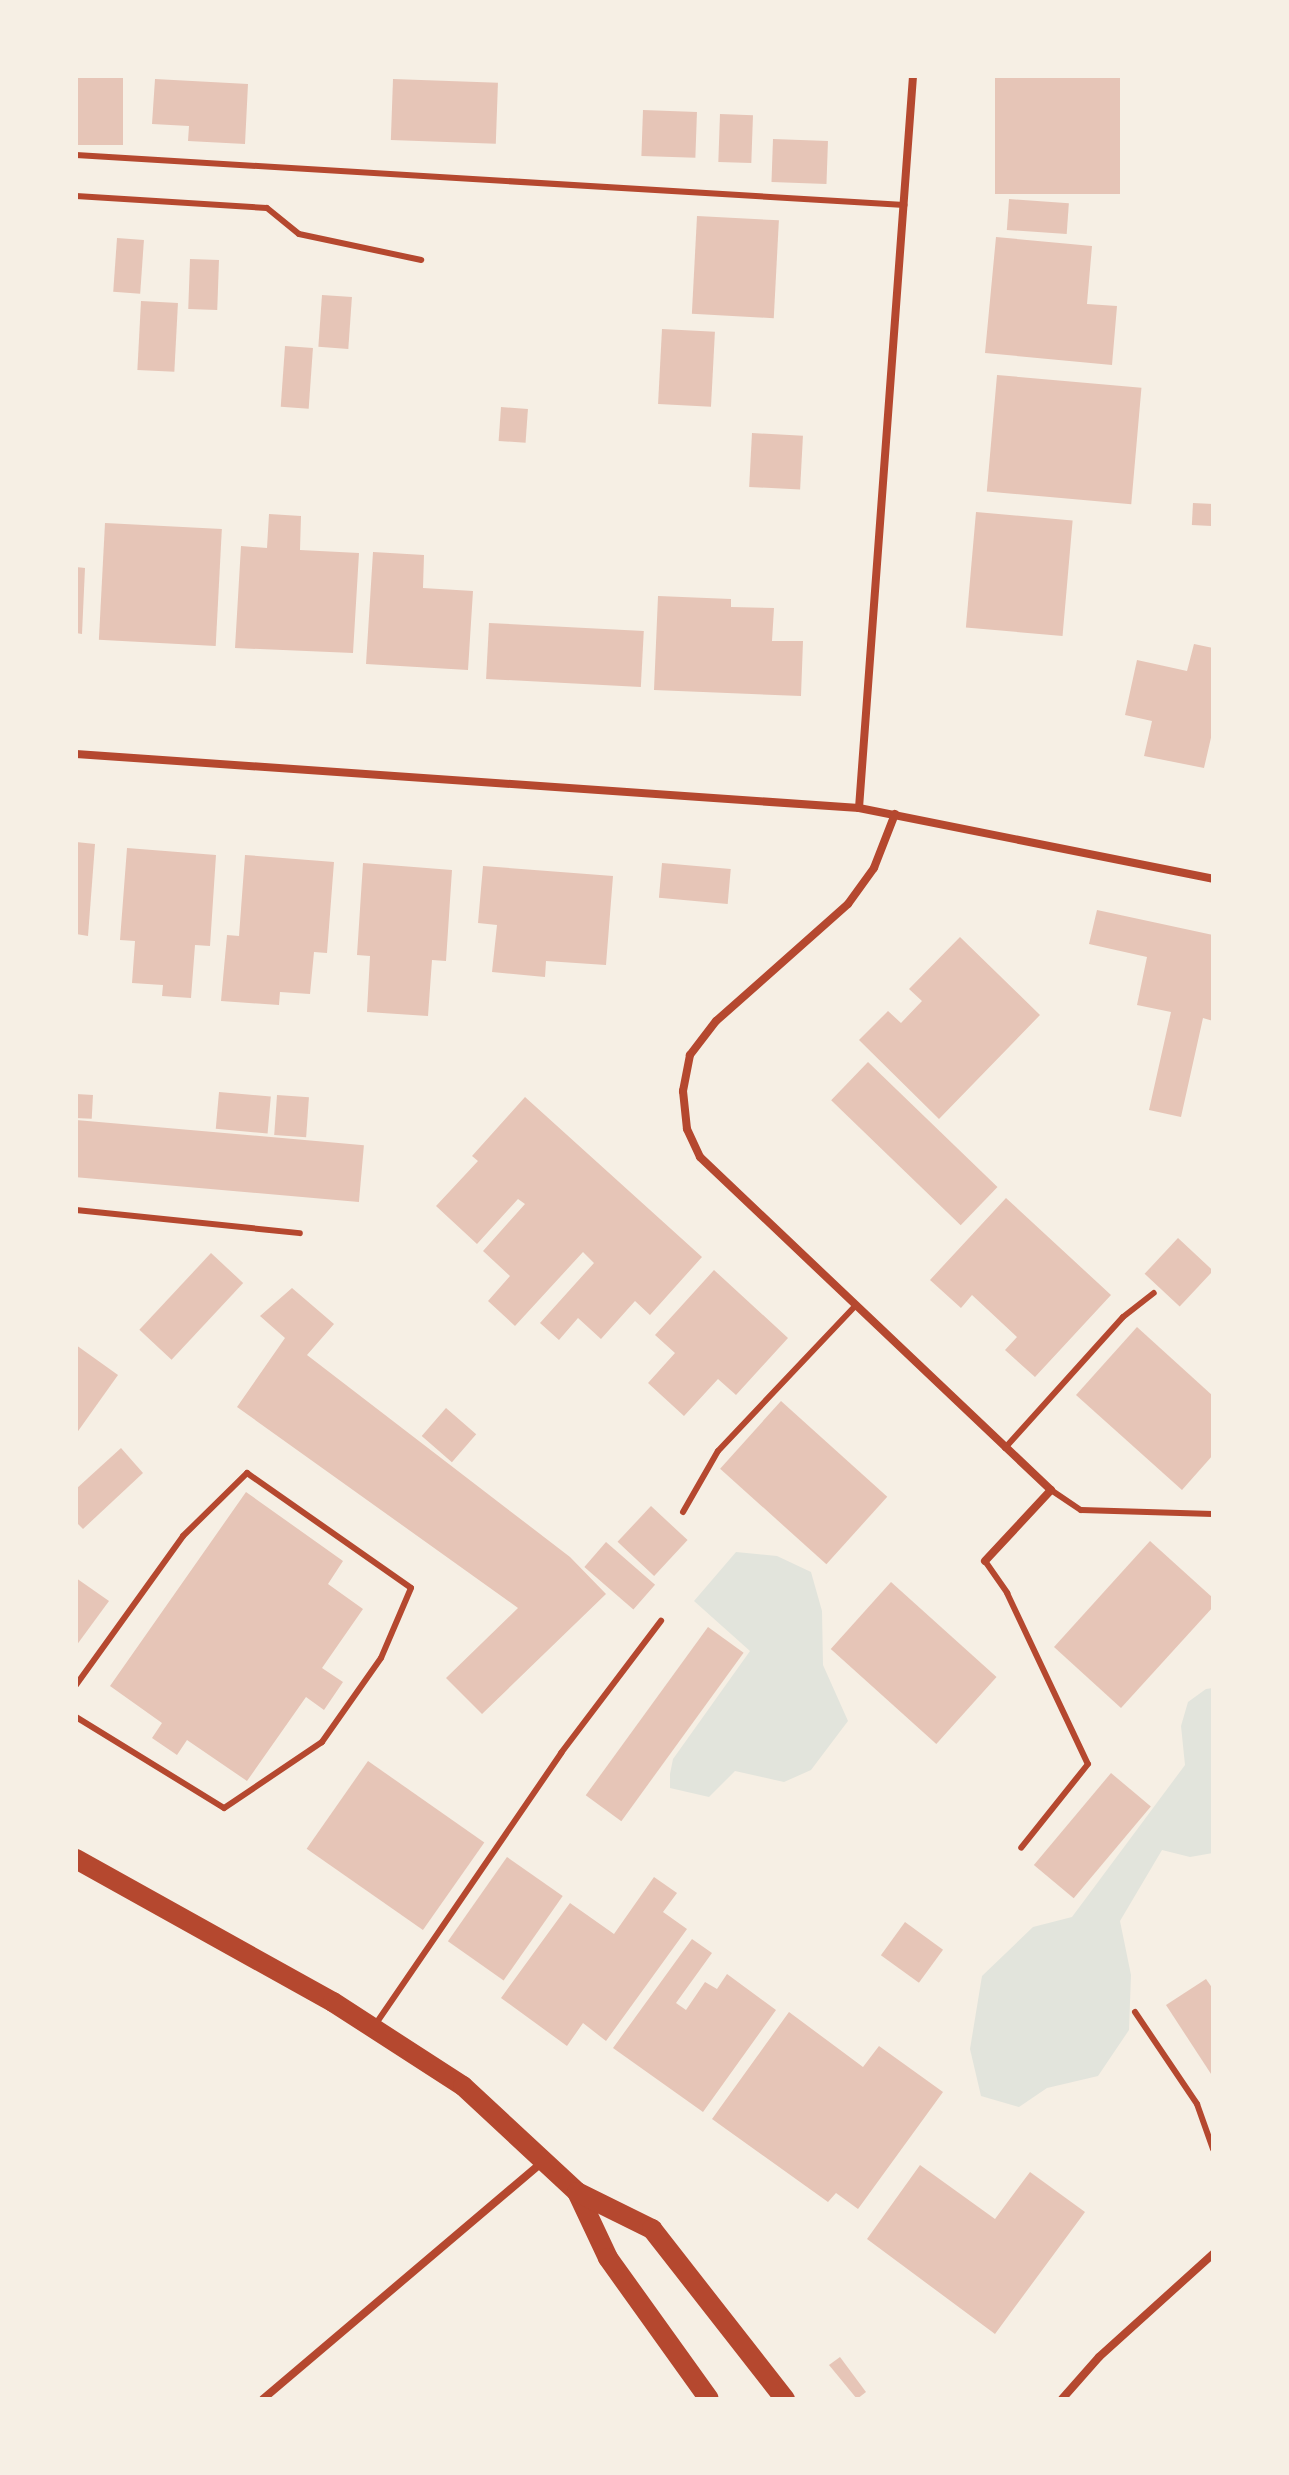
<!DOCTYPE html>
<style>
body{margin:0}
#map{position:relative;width:1289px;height:2475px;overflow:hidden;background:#f6efe4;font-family:Ubuntu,sans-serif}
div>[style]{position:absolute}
.green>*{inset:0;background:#e2e4dc}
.building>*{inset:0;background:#e6c5b7;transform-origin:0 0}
.service>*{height:6px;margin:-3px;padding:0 3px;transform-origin:3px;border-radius:3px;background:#b5482f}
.minor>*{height:8px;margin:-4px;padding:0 4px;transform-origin:4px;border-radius:4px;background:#b5482f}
.primary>*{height:20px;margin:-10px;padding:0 10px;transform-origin:10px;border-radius:10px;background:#b5482f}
span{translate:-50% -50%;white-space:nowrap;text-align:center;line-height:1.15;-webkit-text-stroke:8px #f6efe4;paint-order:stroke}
.frame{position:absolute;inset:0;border:78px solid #f6efe4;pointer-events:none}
</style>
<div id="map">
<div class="green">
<i style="clip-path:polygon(736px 1552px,777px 1556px,811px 1572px,822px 1611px,823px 1665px,848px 1721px,811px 1770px,784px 1782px,735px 1771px,709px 1797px,670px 1788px,670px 1774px,673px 1759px,750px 1651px,694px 1601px)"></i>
<i style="clip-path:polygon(1213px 1688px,1213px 1853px,1190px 1857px,1162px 1850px,1120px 1921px,1131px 1975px,1129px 2030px,1098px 2076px,1047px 2088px,1019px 2107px,981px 2096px,970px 2049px,982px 1976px,1033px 1927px,1072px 1917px,1185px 1765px,1181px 1726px,1188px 1702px,1206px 1689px)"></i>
</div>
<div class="building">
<i style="left:76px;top:76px;width:47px;height:69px"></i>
<i style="left:995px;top:76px;width:125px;height:118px"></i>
<i style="clip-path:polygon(155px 79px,248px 84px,245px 144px,188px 141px,189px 126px,152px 124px)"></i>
<i style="left:393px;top:79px;width:105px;height:61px;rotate:2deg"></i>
<i style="left:643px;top:110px;width:54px;height:46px;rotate:2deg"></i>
<i style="left:720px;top:114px;width:33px;height:48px;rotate:2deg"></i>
<i style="left:773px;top:139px;width:55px;height:43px;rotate:2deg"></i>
<i style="left:1009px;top:199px;width:60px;height:31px;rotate:4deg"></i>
<i style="left:697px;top:216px;width:82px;height:98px;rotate:3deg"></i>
<i style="clip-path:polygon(996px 237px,1092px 246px,1087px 304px,1117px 306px,1112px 365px,985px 353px)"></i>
<i style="left:117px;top:238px;width:27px;height:54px;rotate:4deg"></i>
<i style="left:190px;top:259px;width:29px;height:50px;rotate:2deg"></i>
<i style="left:322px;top:295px;width:30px;height:52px;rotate:4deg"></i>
<i style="left:141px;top:301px;width:37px;height:69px;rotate:3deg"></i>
<i style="left:662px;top:329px;width:53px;height:75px;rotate:3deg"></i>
<i style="left:285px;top:346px;width:28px;height:61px;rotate:4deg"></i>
<i style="left:997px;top:375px;width:145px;height:117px;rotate:5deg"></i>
<i style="left:501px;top:407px;width:27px;height:34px;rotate:4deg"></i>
<i style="left:752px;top:433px;width:51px;height:54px;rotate:3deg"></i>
<i style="left:1193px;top:503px;width:20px;height:22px;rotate:3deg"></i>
<i style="left:976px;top:512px;width:97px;height:116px;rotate:5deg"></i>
<i style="clip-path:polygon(269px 514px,301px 516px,300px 550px,359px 553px,353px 653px,235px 648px,241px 546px,267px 548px)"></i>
<i style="left:105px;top:523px;width:117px;height:117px;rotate:3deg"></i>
<i style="clip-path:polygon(373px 552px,424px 555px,423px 588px,473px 591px,468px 670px,366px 664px)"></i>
<i style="clip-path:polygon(76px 567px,85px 568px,82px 634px,76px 633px)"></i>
<i style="clip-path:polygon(658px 596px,731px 599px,731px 607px,774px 608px,772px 641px,803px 641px,801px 696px,654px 690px)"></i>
<i style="left:489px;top:623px;width:155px;height:56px;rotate:3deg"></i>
<i style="clip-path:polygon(1194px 644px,1213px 648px,1213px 729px,1204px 768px,1144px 756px,1152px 721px,1125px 715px,1137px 660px,1187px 671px)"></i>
<i style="clip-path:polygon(76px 842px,95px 844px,88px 936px,76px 934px)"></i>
<i style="clip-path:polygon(127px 848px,216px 855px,210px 946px,195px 945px,191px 998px,162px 996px,163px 985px,132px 983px,135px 941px,120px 940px)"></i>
<i style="clip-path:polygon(245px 855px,334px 862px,327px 953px,314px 952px,310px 994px,280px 992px,279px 1005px,221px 1001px,227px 935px,239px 936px)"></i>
<i style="clip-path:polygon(363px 863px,452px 870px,446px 961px,432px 960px,428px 1016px,367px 1012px,370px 956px,357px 955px)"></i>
<i style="left:662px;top:863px;width:69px;height:35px;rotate:5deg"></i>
<i style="clip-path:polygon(483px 866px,613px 876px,606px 965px,546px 961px,545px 977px,492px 972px,497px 925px,478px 923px)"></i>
<i style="clip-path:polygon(1097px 910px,1213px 935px,1213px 1021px,1203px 1018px,1181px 1117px,1149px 1110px,1171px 1012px,1137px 1005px,1147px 957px,1089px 944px)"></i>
<i style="clip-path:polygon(960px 937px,1040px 1015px,939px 1119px,859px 1040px,888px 1011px,901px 1023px,922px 1001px,909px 989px)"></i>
<i style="left:868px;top:1062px;width:180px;height:53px;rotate:44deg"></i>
<i style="left:219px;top:1092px;width:52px;height:37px;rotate:5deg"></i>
<i style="left:76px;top:1094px;width:17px;height:24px;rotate:3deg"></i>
<i style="left:277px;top:1095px;width:32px;height:40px;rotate:4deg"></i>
<i style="clip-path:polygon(525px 1097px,702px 1257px,650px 1315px,635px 1301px,601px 1339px,578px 1318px,559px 1340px,540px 1323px,594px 1263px,583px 1252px,515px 1326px,488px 1301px,510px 1276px,483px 1251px,525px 1204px,518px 1199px,477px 1244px,436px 1206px,478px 1161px,472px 1156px)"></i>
<i style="left:76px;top:1120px;width:289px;height:57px;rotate:5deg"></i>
<i style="clip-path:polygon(1006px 1198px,1111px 1295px,1035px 1377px,1005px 1350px,1017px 1337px,972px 1295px,961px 1308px,930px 1280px)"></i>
<i style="left:1178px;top:1238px;width:48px;height:49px;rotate:43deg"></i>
<i style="left:211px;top:1253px;width:44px;height:105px;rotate:43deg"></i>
<i style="clip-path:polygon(714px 1270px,788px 1338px,736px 1395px,718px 1379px,684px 1416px,648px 1383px,675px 1353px,655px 1335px)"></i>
<i style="clip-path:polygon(292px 1288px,334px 1324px,307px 1355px,570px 1557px,606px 1594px,482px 1714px,446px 1678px,518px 1608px,237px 1407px,285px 1338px,260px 1316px)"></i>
<i style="clip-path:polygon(1137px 1327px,1213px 1396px,1213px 1455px,1182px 1490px,1076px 1395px)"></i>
<i style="clip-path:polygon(76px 1345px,118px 1375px,76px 1434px)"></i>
<i style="left:781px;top:1401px;width:143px;height:91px;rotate:42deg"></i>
<i style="left:446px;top:1408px;width:40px;height:37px;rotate:41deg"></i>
<i style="clip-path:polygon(121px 1448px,143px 1473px,83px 1529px,76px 1522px,76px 1489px)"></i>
<i style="clip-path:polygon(246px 1492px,343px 1561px,328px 1584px,363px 1609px,322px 1668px,343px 1682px,324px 1710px,306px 1697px,247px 1781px,187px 1740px,177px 1755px,152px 1738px,162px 1723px,110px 1686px)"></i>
<i style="left:651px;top:1506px;width:50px;height:49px;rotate:43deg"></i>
<i style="clip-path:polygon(1150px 1541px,1213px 1598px,1213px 1607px,1121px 1708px,1054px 1647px)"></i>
<i style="left:606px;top:1542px;width:65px;height:33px;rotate:41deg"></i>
<i style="clip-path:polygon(76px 1578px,109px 1601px,76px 1646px)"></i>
<i style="left:891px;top:1582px;width:142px;height:90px;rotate:42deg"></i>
<i style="left:708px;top:1627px;width:44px;height:208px;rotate:36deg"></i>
<i style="left:368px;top:1761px;width:142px;height:107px;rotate:35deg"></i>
<i style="left:1111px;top:1773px;width:52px;height:120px;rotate:40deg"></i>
<i style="left:507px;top:1857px;width:68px;height:103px;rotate:35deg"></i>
<i style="clip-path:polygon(654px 1877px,677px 1893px,663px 1912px,687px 1929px,606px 2041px,583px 2023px,567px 2046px,501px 1998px,570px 1903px,614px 1934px)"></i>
<i style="left:905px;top:1922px;width:47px;height:41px;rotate:36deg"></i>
<i style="clip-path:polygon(692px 1939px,712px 1953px,676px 2003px,686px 2010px,705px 1982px,717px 1989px,727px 1974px,776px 2010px,703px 2112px,613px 2048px)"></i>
<i style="clip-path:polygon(1206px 1979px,1213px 1989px,1213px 2077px,1166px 2005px)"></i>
<i style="clip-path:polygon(789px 2012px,863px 2067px,879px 2046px,943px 2092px,858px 2209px,836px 2193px,828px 2202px,712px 2119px)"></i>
<i style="clip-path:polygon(920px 2165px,995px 2219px,1030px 2172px,1085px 2212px,995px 2334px,867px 2239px)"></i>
<i style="clip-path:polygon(840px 2357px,866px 2392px,857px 2399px,829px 2365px)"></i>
</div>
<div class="service">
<i style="left:76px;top:155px;width:830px;rotate:3.46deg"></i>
<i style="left:76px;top:196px;width:191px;rotate:3.6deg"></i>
<i style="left:267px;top:208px;width:41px;rotate:39.1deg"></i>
<i style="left:299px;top:234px;width:125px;rotate:12deg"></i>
<i style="left:76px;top:1210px;width:225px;rotate:5.9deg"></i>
<i style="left:1005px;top:1448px;width:176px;rotate:-48deg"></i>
<i style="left:1123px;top:1317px;width:39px;rotate:-38deg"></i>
<i style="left:1051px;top:1490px;width:36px;rotate:34deg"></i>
<i style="left:1081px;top:1510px;width:132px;rotate:1.7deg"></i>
<i style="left:683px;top:1512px;width:70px;rotate:-60.2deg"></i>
<i style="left:718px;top:1451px;width:201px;rotate:-46.6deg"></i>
<i style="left:985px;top:1561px;width:39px;rotate:55deg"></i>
<i style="left:1007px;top:1593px;width:189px;rotate:64.7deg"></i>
<i style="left:1088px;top:1764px;width:107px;rotate:128.6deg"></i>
<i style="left:76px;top:1685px;width:183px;rotate:-54.3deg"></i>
<i style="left:183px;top:1536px;width:90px;rotate:-44.5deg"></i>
<i style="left:247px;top:1473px;width:200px;rotate:35deg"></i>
<i style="left:411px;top:1588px;width:76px;rotate:113.2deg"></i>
<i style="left:381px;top:1658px;width:103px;rotate:125.1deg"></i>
<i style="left:322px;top:1742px;width:118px;rotate:146deg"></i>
<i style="left:224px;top:1808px;width:174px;rotate:-148.4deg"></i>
<i style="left:1135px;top:2012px;width:111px;rotate:56deg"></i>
<i style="left:1197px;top:2104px;width:48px;rotate:70.4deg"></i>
<i style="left:375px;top:2025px;width:330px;rotate:-55.6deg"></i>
<i style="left:561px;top:1753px;width:166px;rotate:-52.9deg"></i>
</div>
<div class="minor">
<i style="left:76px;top:754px;width:785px;rotate:3.95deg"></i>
<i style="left:859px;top:808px;width:361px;rotate:11.3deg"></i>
<i style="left:859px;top:808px;width:734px;rotate:-85.78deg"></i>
<i style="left:895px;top:814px;width:58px;rotate:111.3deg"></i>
<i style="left:874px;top:868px;width:44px;rotate:125.8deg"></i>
<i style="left:848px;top:904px;width:176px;rotate:138.4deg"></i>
<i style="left:716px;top:1021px;width:43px;rotate:127.4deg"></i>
<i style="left:690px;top:1055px;width:37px;rotate:101deg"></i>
<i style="left:683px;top:1091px;width:38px;rotate:84deg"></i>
<i style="left:687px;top:1129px;width:31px;rotate:65deg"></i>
<i style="left:700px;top:1157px;width:484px;rotate:43.5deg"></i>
<i style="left:1051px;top:1490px;width:97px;rotate:132.9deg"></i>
<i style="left:263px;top:2399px;width:368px;rotate:-40.3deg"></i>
<i style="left:1062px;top:2399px;width:56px;rotate:-48.6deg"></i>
<i style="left:1099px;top:2357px;width:154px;rotate:-42.1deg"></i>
</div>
<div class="primary">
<i style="left:76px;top:1859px;width:294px;rotate:29.1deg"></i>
<i style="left:333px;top:2002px;width:155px;rotate:32.9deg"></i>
<i style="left:463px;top:2086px;width:156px;rotate:42.9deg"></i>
<i style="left:577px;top:2192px;width:73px;rotate:64.8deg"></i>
<i style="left:608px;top:2258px;width:173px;rotate:54.4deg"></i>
<i style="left:577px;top:2192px;width:84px;rotate:26.3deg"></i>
<i style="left:652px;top:2229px;width:216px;rotate:52deg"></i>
</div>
<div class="frame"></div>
</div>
